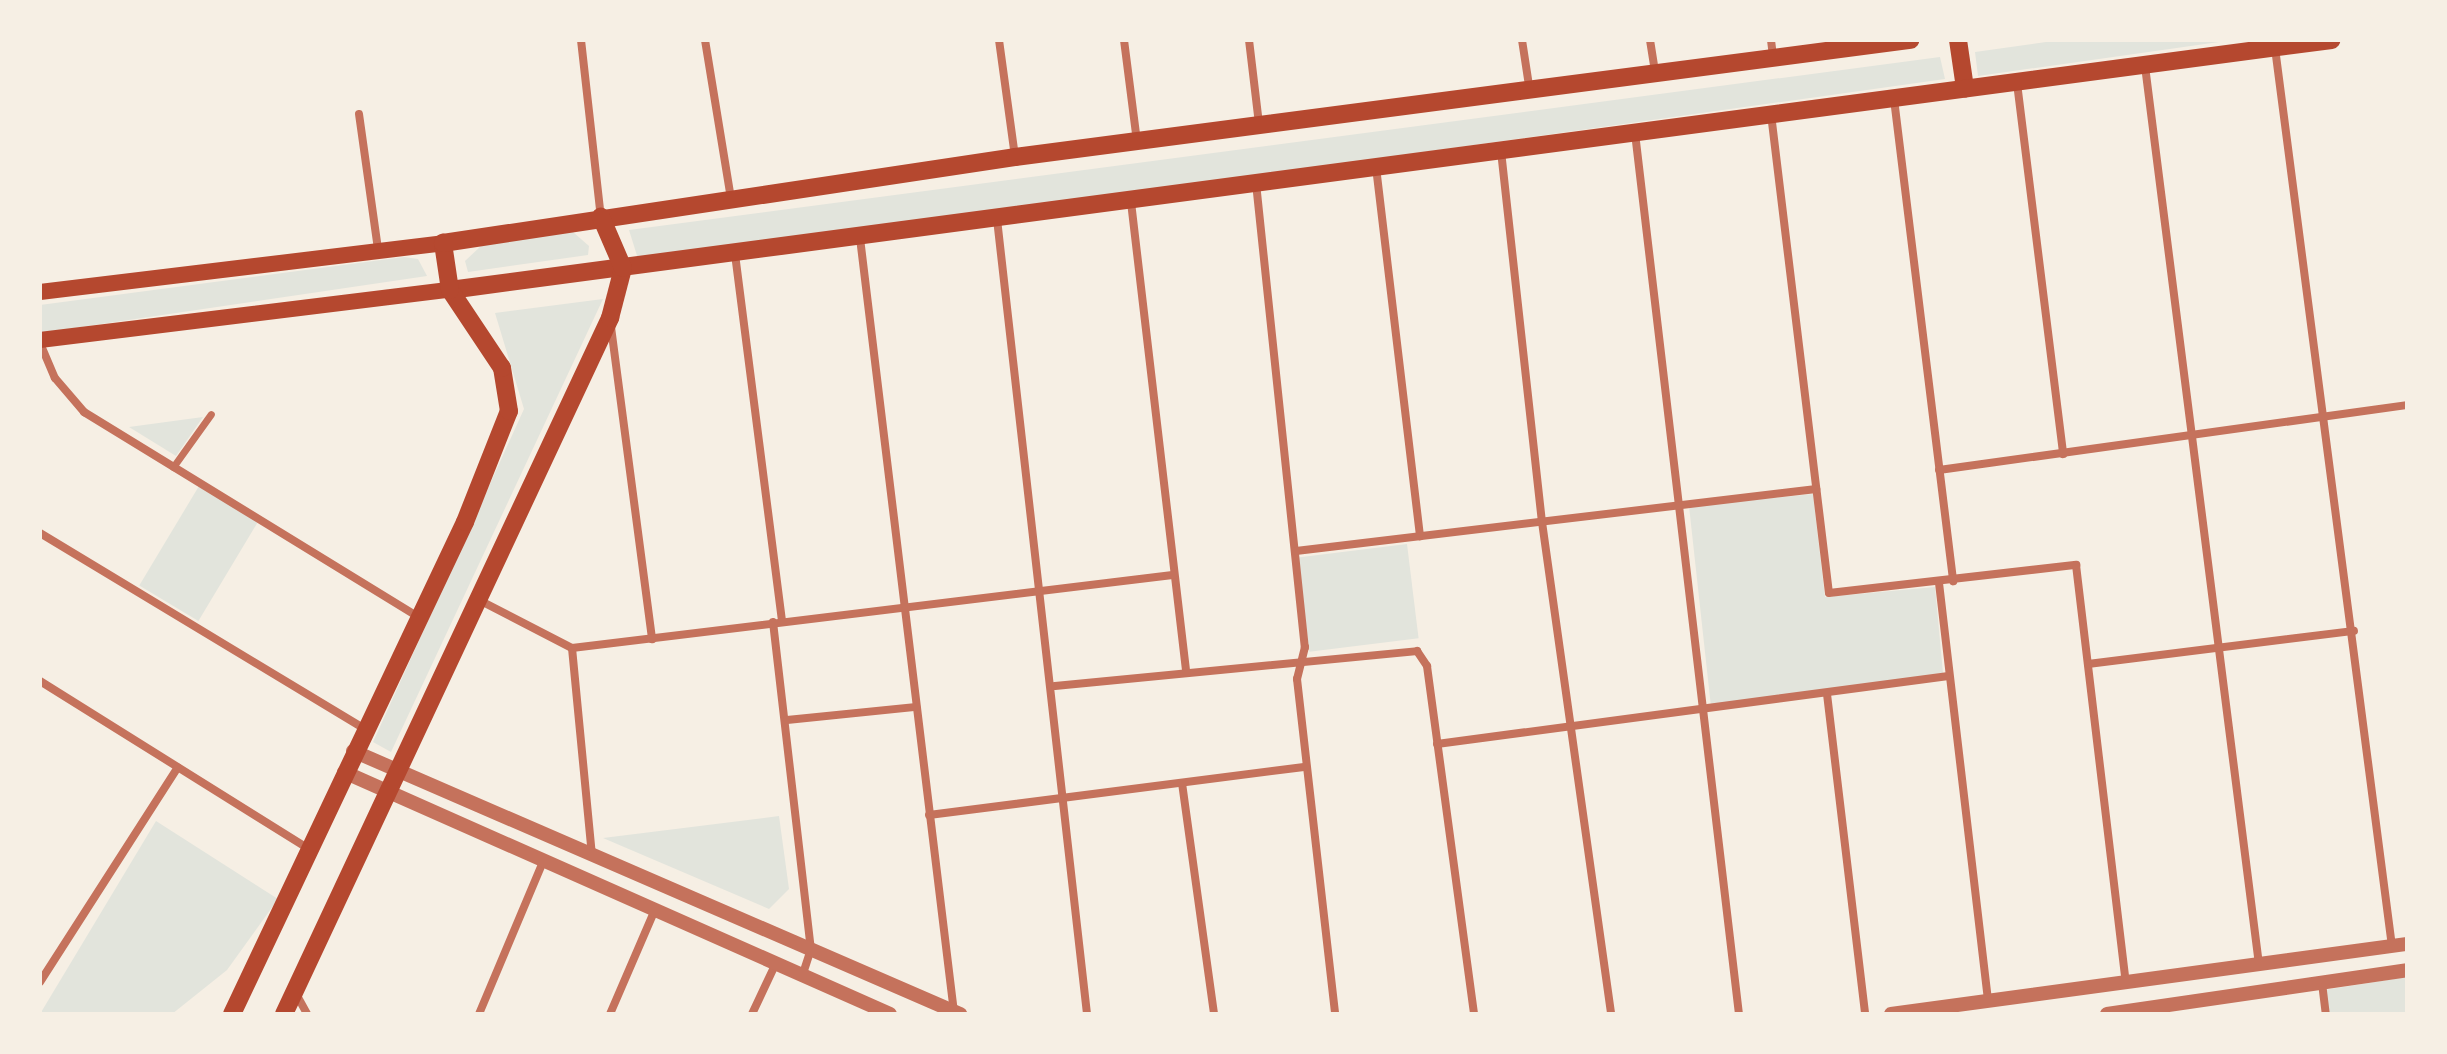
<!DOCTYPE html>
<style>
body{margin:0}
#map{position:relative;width:2447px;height:1054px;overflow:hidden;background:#f6efe4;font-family:Helvetica,sans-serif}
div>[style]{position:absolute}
.green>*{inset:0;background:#e2e4dc;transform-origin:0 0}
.pedestrian>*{height:7px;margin:-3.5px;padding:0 3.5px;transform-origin:3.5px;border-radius:3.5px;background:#c5725c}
.minor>*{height:8px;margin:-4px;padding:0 4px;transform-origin:4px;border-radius:4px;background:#c5725c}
.tertiary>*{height:14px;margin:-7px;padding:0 7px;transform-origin:7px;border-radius:7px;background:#c5725c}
.secondary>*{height:16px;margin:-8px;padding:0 8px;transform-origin:8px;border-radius:8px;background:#b5482f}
.primary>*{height:18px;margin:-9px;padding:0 9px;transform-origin:9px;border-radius:9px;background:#b5482f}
span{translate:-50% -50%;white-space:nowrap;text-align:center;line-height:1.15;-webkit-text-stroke:7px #f6efe4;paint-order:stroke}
.frame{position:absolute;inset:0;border:42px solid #f6efe4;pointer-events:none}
</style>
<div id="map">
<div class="green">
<i style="clip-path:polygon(2060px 40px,2233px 40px,1978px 76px,1975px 52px)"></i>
<i style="clip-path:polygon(1940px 57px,1945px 79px,639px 262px,629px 230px)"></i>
<i style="clip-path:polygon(573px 232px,589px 246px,588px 255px,468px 272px,465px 261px,482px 245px)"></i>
<i style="clip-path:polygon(404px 257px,418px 259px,427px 276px,40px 333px,40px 305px)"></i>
<i style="clip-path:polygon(603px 299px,391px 752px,373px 742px,524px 409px,495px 313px)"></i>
<i style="clip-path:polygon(203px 417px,176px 456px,129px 427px)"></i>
<i style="left:199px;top:486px;width:69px;height:116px;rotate:31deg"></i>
<i style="clip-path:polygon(1813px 494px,1825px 597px,1935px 587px,1943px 673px,1711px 707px,1689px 506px)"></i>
<i style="left:1407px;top:544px;width:95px;height:110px;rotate:83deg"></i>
<i style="clip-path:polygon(779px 816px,789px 889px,769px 909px,603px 838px)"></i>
<i style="clip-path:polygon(156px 821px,278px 899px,227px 970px,172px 1014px,40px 1014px)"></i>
<i style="clip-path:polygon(2407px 977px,2407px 1014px,2327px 1014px,2324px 990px)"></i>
</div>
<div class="pedestrian">
<i style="left:173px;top:467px;width:65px;rotate:-54.4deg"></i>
</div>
<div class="minor">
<i style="left:581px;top:40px;width:178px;rotate:83.6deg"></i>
<i style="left:705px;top:40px;width:161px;rotate:80.7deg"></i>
<i style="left:999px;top:40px;width:118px;rotate:82.2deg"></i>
<i style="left:1124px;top:40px;width:102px;rotate:82.7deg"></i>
<i style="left:1249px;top:40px;width:85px;rotate:83.2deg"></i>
<i style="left:1522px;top:40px;width:47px;rotate:81.3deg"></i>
<i style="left:1650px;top:40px;width:32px;rotate:81deg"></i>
<i style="left:1771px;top:40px;width:17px;rotate:83deg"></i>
<i style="left:2275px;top:48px;width:906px;rotate:82.58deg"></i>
<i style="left:2145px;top:66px;width:906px;rotate:82.77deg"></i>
<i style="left:2017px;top:83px;width:374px;rotate:82.9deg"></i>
<i style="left:1894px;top:99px;width:486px;rotate:83deg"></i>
<i style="left:359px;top:114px;width:137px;rotate:82deg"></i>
<i style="left:1771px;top:114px;width:482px;rotate:83.1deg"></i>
<i style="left:1829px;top:593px;width:249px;rotate:-6.5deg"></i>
<i style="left:2076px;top:565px;width:420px;rotate:83.2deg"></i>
<i style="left:1635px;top:133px;width:887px;rotate:83.27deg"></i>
<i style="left:1501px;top:151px;width:373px;rotate:83.7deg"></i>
<i style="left:1542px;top:522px;width:497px;rotate:82deg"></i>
<i style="left:1376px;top:167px;width:372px;rotate:83.2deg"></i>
<i style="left:1256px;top:183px;width:467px;rotate:84deg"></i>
<i style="left:1305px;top:647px;width:33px;rotate:104deg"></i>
<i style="left:1297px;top:679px;width:337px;rotate:83.5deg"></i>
<i style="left:1131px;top:202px;width:474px;rotate:83.3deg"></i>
<i style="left:997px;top:219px;width:800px;rotate:83.54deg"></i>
<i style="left:860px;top:238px;width:780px;rotate:83.08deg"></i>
<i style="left:735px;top:254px;width:370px;rotate:82.7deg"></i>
<i style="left:611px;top:327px;width:315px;rotate:82.5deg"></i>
<i style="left:40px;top:343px;width:38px;rotate:67deg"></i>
<i style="left:55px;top:378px;width:45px;rotate:49.5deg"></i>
<i style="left:84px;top:412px;width:392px;rotate:31.5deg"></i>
<i style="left:1939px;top:470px;width:472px;rotate:-7.9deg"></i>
<i style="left:40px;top:533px;width:377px;rotate:31.1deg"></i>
<i style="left:1296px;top:551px;width:524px;rotate:-6.8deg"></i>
<i style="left:1939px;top:583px;width:421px;rotate:83.3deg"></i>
<i style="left:477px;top:599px;width:107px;rotate:27.3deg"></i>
<i style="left:773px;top:622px;width:329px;rotate:83.4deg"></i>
<i style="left:811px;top:949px;width:26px;rotate:108deg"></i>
<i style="left:572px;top:648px;width:605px;rotate:-6.93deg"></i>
<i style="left:572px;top:648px;width:208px;rotate:84.5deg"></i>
<i style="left:2088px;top:664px;width:268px;rotate:-7.1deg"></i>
<i style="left:40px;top:681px;width:315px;rotate:32deg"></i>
<i style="left:1055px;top:686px;width:364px;rotate:-5.5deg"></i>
<i style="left:1417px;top:651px;width:18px;rotate:56deg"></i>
<i style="left:1427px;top:666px;width:351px;rotate:82.3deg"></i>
<i style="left:1827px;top:694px;width:322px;rotate:83.2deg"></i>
<i style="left:787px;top:720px;width:130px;rotate:-5.8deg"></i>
<i style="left:1437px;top:744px;width:516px;rotate:-7.58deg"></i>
<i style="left:1182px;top:783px;width:233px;rotate:82.1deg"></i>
<i style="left:929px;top:815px;width:380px;rotate:-7.3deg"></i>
<i style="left:40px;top:982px;width:255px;rotate:-57.3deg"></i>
<i style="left:2322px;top:983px;width:31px;rotate:83deg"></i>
<i style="left:295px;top:992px;width:25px;rotate:61deg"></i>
<i style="left:479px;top:1014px;width:163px;rotate:-67.2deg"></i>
<i style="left:610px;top:1014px;width:111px;rotate:-66.7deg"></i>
<i style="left:752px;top:1014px;width:56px;rotate:-64.8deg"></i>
</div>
<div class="tertiary">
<i style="left:353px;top:751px;width:662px;rotate:23.43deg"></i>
<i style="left:344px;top:772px;width:597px;rotate:23.9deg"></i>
<i style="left:1891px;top:1014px;width:521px;rotate:-7.73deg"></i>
<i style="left:2107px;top:1014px;width:303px;rotate:-8.3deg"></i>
</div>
<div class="secondary">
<i style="left:40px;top:292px;width:406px;rotate:-6.9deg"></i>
<i style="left:40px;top:340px;width:413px;rotate:-7deg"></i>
</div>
<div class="primary">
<i style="left:1958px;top:40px;width:49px;rotate:81.7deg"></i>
<i style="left:450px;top:290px;width:1898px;rotate:-7.57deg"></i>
<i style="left:232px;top:1014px;width:544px;rotate:-64.66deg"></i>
<i style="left:465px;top:522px;width:119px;rotate:-68.4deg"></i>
<i style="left:509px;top:411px;width:44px;rotate:-99.2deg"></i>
<i style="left:502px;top:368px;width:94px;rotate:-123.7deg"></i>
<i style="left:450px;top:290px;width:48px;rotate:-98.5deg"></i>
<i style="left:443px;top:243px;width:578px;rotate:-8.55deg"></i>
<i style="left:1015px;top:157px;width:903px;rotate:-7.45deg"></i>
<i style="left:284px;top:1014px;width:769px;rotate:-64.9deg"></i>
<i style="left:610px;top:318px;width:52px;rotate:-75.4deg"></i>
<i style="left:623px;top:268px;width:56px;rotate:-113.3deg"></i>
</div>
<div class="frame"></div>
</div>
